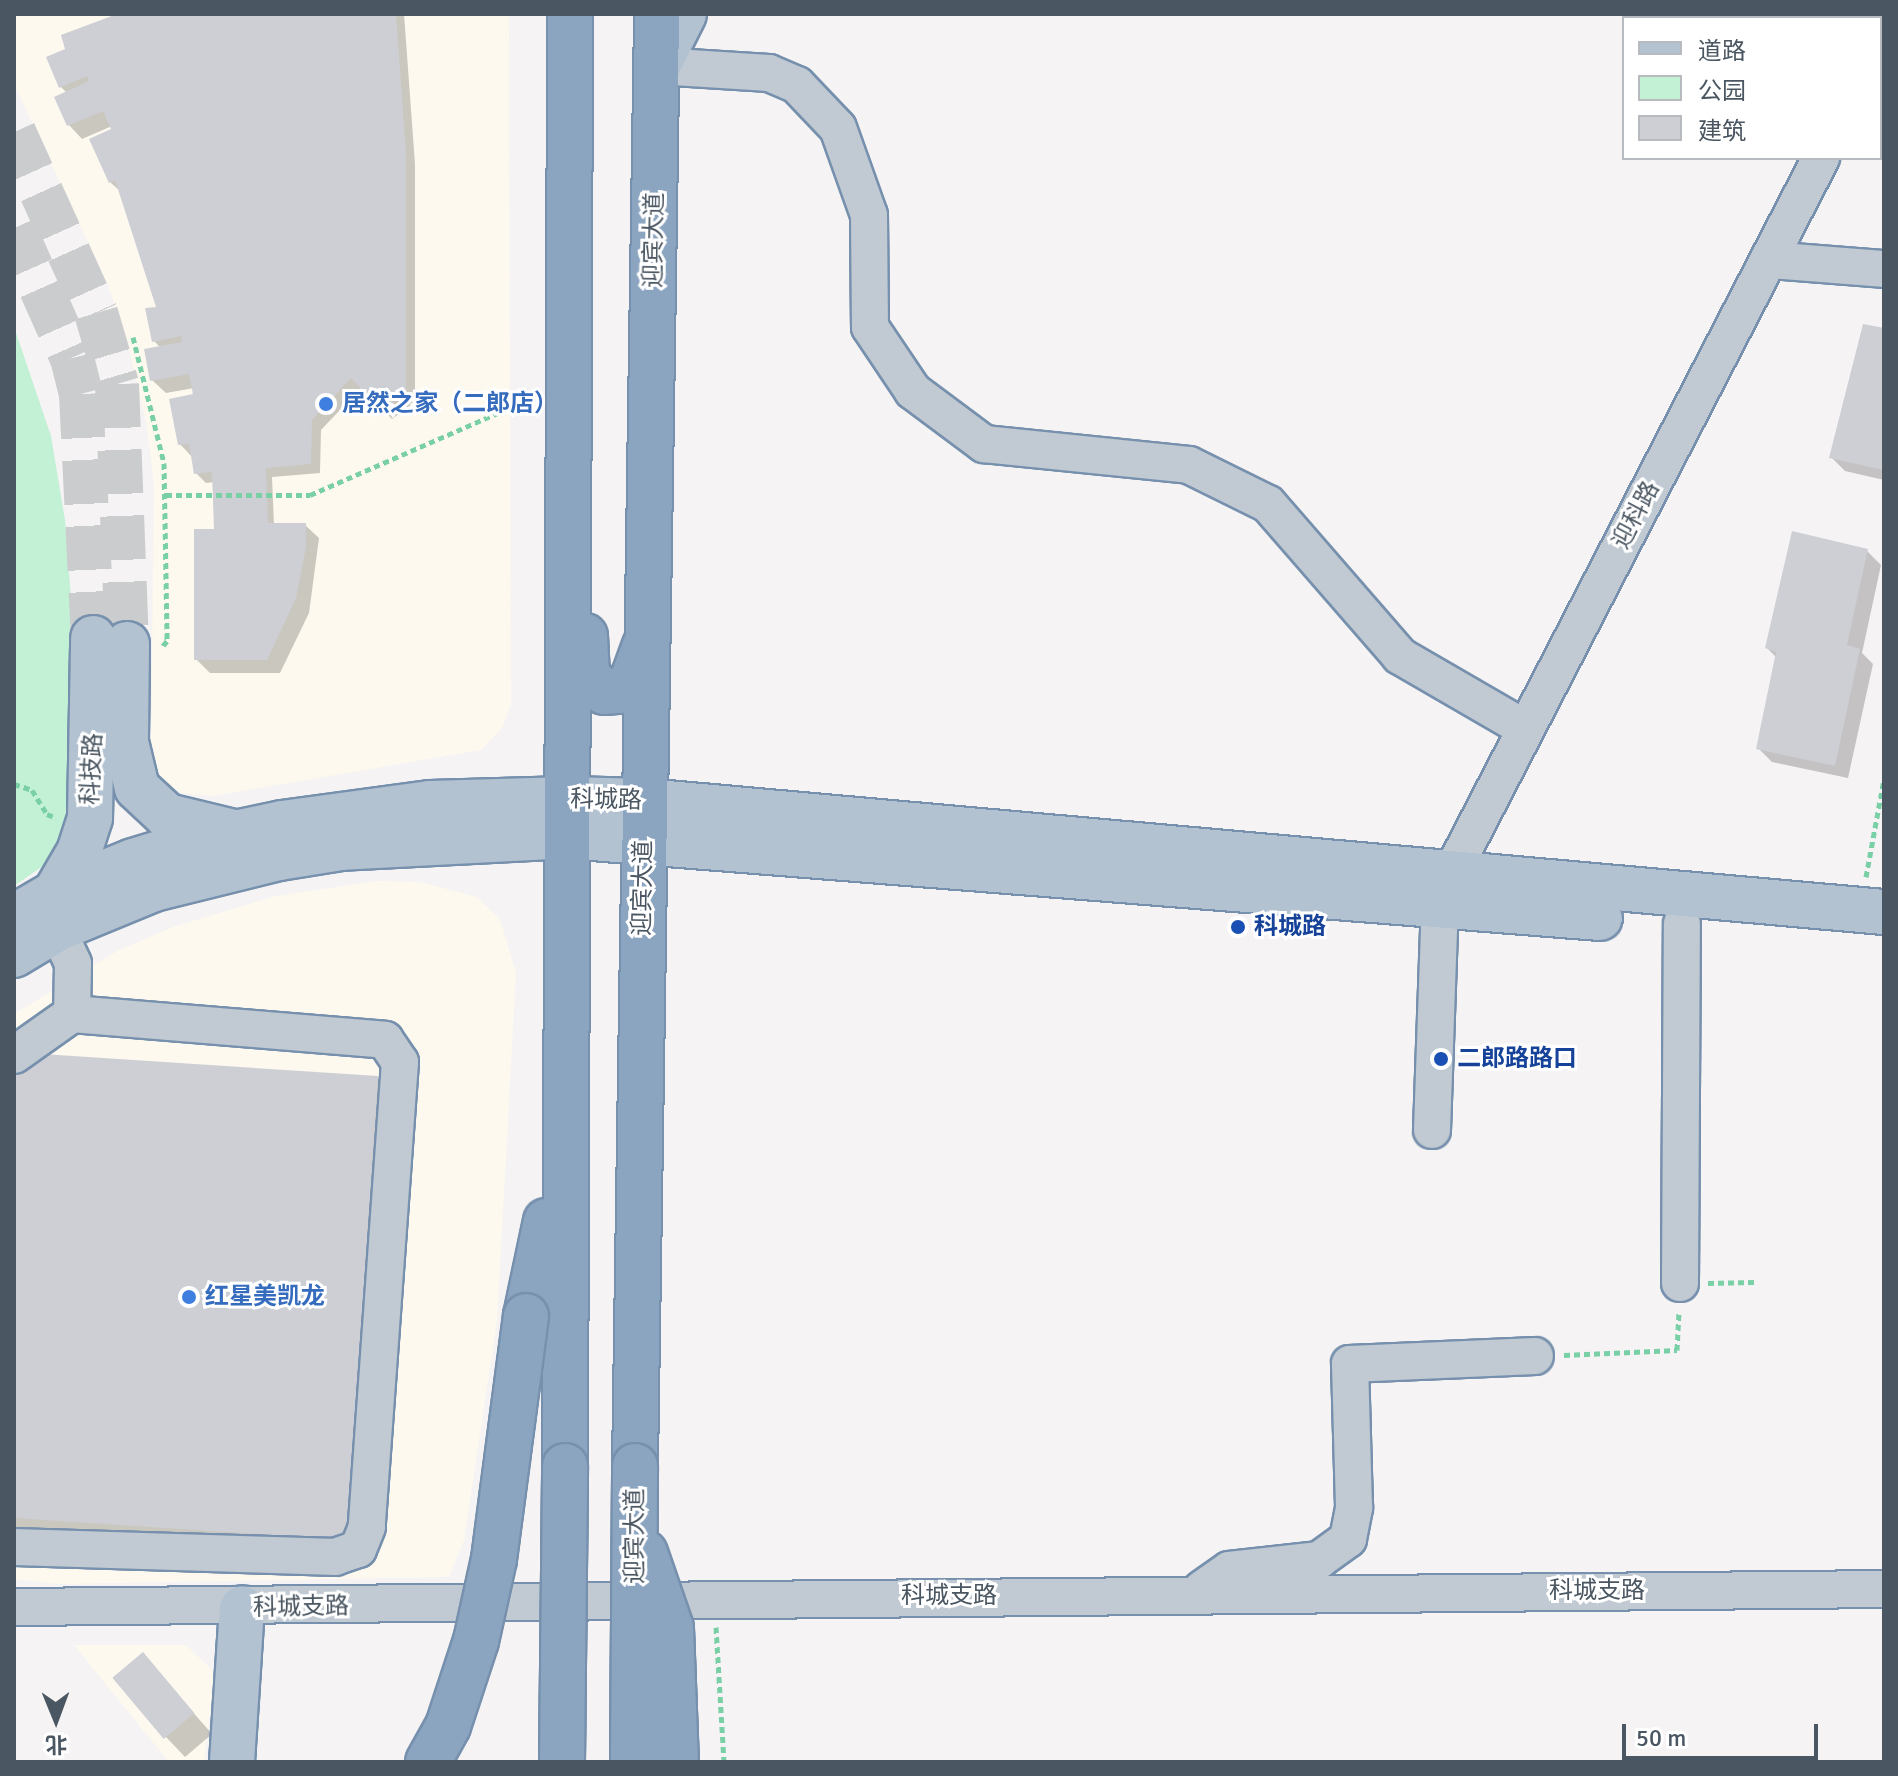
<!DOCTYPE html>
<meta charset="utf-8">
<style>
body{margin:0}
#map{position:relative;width:1898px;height:1776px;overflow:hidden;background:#f5f3f3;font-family:Signika,"Noto Sans SC",sans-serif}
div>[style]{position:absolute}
.commercial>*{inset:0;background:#fdf9ef}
.green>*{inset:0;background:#c3f1d5}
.shadow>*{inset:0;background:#0003}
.building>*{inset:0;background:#cdcfd5;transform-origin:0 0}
.major-tunnel>*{height:44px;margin-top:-22px;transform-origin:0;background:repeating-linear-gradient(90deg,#caccce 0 44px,transparent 0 66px)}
.path>*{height:5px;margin-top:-2.5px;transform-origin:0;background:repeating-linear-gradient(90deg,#7ad0a6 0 6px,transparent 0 10px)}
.roads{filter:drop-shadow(2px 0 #7690ad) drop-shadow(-2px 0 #7690ad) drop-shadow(0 2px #7690ad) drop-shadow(0 -2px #7690ad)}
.minor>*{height:36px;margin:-18px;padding:0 18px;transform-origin:18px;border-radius:18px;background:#c1cad2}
.major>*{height:44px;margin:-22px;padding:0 22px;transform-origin:22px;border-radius:22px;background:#b3c2d1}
.highway>*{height:44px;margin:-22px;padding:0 22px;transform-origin:22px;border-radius:22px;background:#8ba5c1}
.bridges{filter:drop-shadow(2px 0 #7690ad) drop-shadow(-2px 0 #7690ad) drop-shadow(0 2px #7690ad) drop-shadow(0 -2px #7690ad)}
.highway-bridge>*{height:44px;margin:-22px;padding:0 22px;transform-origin:22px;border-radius:22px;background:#8ba5c1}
.dots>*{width:22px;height:22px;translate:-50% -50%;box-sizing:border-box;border:4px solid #fff;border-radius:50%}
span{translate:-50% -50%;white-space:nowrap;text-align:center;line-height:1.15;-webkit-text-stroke:6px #fff;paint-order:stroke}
.street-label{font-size:24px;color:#4a5661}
.shop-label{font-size:24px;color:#366cbe;font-weight:700}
.left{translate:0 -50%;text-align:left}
.transit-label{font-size:24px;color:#164399;font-weight:700}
.frame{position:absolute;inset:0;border:16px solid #4a5661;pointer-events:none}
.legend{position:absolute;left:1622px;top:16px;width:260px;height:144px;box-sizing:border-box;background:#fff;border:2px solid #b7bbc0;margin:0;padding:10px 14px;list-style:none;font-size:24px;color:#4a5661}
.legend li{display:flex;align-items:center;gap:16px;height:40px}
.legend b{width:40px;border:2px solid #b7bbc0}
.north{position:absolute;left:16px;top:1680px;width:80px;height:80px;-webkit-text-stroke:6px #fff;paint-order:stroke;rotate:179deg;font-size:22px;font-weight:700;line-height:32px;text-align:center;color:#4a5661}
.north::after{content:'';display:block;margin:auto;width:28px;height:36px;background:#4a5661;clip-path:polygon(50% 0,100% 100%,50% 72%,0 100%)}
.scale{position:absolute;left:1622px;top:1724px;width:196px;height:36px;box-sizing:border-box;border:4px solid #4a5661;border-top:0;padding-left:10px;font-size:24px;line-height:28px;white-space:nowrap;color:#4a5661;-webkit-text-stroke:6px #fff;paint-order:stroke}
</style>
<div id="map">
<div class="commercial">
<i style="clip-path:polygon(14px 14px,509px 14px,511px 705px,502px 728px,481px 750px,213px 796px,182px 793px,160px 781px,151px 752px,154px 485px,147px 426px,126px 336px,107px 283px,14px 84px)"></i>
<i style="clip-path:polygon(377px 881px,420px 882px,477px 897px,500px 919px,516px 973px,497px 1321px,464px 1540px,449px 1577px,57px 1584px,14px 1579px,14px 1014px,119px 950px,173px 927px,276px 896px)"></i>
<i style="clip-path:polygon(74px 1645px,186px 1645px,215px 1673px,204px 1762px,169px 1762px)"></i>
</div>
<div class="green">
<i style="clip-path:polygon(14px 327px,51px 436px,65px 520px,71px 598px,67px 833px,43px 866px,14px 886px)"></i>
</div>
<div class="shadow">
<i style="clip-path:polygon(123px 14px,404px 14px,415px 164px,415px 402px,392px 419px,362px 387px,321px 430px,320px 473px,272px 477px,274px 525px,305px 525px,319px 538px,309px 613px,280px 673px,210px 673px,196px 659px,216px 531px,214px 482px,206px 483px,196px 473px,193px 458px,180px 444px,194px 388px,166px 393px,152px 380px,161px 348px,154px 341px,159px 308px,122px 193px,110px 182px,114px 130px,112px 126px,82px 139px,69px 125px,67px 93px,61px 87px,67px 50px)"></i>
<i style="clip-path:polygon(1884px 330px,1884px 480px,1845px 471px,1831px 457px)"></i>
<i style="clip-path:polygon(1867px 551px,1881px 565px,1862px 653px,1873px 664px,1848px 778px,1772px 762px,1758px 748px,1777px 658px,1767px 648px)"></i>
<i style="clip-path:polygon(14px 1076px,378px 1078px,391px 1092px,360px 1553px,14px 1530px)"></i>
<i style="clip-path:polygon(143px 1655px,212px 1734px,185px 1757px,165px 1736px)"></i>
</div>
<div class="building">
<i style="clip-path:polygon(117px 14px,396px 14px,406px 153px,406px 392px,381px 410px,351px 378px,312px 420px,311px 464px,266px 468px,268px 523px,306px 523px,306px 547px,296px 598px,267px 660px,194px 660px,194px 529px,214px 529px,212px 472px,194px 474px,189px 444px,178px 445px,169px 399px,193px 394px,189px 374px,150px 381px,144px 349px,182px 342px,181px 336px,152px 342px,145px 308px,156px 307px,115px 180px,109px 183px,89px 139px,111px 129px,103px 111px,67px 126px,54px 97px,89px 81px,87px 76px,59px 88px,46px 57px,65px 49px,61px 35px)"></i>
<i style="clip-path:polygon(1863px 324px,1884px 328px,1884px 470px,1829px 458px)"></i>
<i style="clip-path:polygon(1792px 531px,1868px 549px,1847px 645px,1860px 649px,1835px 766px,1756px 749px,1776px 652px,1765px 648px)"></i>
<i style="clip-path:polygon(42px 1054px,378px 1076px,347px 1540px,14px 1518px,14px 1074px)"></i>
<i style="left:143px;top:1652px;width:80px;height:40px;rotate:50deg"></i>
</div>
<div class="major-tunnel">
<i style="left:14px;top:132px;width:199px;rotate:65.6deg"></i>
<i style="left:96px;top:313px;width:74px;rotate:73.5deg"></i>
<i style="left:117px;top:384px;width:260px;rotate:87.8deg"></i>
<i style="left:14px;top:228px;width:142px;rotate:66deg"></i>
<i style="left:72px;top:358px;width:37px;rotate:76deg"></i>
<i style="left:81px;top:394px;width:244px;rotate:87.2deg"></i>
</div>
<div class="path">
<i style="left:133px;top:337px;width:130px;rotate:76.2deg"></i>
<i style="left:164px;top:463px;width:178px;rotate:89deg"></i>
<i style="left:167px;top:641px;width:9px;rotate:131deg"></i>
<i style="left:166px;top:495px;width:144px"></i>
<i style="left:310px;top:495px;width:223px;rotate:-23.6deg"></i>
<i style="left:14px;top:784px;width:19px;rotate:18deg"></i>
<i style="left:32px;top:790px;width:28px;rotate:58deg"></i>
<i style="left:47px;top:814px;width:10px;rotate:24deg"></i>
<i style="left:1866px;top:877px;width:100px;rotate:-79.6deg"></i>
<i style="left:1708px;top:1283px;width:46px;rotate:-1.2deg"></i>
<i style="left:1564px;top:1355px;width:113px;rotate:-2.5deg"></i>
<i style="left:1677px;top:1350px;width:37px;rotate:-87deg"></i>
<i style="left:716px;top:1627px;width:135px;rotate:86.6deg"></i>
</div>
<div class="roads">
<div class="minor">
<i style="left:1880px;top:37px;width:9px;rotate:-63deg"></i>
<i style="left:658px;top:66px;width:111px;rotate:3.6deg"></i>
<i style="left:769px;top:73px;width:30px;rotate:23deg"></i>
<i style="left:797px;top:85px;width:59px;rotate:46.4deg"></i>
<i style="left:838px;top:128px;width:92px;rotate:70.4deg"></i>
<i style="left:869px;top:215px;width:112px;rotate:89.5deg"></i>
<i style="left:870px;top:327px;width:77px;rotate:56.1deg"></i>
<i style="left:913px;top:391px;width:89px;rotate:36.7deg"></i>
<i style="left:984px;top:444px;width:206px;rotate:5.8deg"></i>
<i style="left:1189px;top:465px;width:88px;rotate:26.3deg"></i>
<i style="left:1268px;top:504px;width:201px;rotate:49deg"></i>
<i style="left:1400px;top:656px;width:143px;rotate:30.1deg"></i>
<i style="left:1770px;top:260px;width:114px;rotate:4.5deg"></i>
<i style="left:1452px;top:872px;width:804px;rotate:-62.67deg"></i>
<i style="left:57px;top:929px;width:38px;rotate:65deg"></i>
<i style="left:73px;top:964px;width:50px;rotate:91.1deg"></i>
<i style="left:14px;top:1055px;width:71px;rotate:-35.3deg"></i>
<i style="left:72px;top:1014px;width:314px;rotate:4.7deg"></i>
<i style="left:385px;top:1040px;width:27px;rotate:56deg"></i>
<i style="left:400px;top:1062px;width:466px;rotate:94.1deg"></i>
<i style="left:367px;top:1527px;width:24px;rotate:112deg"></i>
<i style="left:358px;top:1549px;width:24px;rotate:161deg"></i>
<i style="left:335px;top:1557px;width:321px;rotate:-178.2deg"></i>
<i style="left:1432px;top:1130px;width:225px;rotate:-88deg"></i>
<i style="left:1680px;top:1283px;width:359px;rotate:-89.7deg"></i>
<i style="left:1202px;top:1589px;width:33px;rotate:-35deg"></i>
<i style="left:1229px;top:1570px;width:91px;rotate:-6.3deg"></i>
<i style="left:1319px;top:1560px;width:36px;rotate:-36deg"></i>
<i style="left:1348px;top:1539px;width:33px;rotate:-79deg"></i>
<i style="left:1354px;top:1507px;width:143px;rotate:-91.6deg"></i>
<i style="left:1350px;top:1364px;width:185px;rotate:-2.5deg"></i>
<i style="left:14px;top:1607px;width:1870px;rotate:-0.55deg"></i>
</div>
<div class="major">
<i style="left:658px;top:66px;width:58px;rotate:-63.4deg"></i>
<i style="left:127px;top:644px;width:98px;rotate:90.6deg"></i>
<i style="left:126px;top:742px;width:47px;rotate:76.6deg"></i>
<i style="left:137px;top:788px;width:41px;rotate:43deg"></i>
<i style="left:167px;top:816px;width:65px;rotate:13.4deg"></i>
<i style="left:55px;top:893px;width:48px;rotate:-59.7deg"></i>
<i style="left:79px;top:852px;width:36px;rotate:-72deg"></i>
<i style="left:90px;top:818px;width:180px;rotate:-89deg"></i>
<i style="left:14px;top:917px;width:48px;rotate:-30.3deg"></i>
<i style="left:55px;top:893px;width:84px;rotate:-22.3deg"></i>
<i style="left:133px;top:861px;width:72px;rotate:-16.9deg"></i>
<i style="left:202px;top:840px;width:82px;rotate:-12deg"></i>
<i style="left:282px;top:823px;width:149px;rotate:-7.7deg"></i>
<i style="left:430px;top:803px;width:137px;rotate:-1.7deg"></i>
<i style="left:567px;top:799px;width:78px;rotate:1.5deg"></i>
<i style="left:645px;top:801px;width:1244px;rotate:5.12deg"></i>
<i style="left:14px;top:955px;width:50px;rotate:-31.2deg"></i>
<i style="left:57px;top:929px;width:105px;rotate:-22.4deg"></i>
<i style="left:154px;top:889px;width:129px;rotate:-13.9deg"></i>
<i style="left:279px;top:858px;width:63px;rotate:-9.2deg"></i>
<i style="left:341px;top:848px;width:226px;rotate:-3deg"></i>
<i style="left:567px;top:836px;width:1036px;rotate:4.54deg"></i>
<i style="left:232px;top:1762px;width:154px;rotate:-86.3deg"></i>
</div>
<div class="highway">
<i style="left:585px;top:636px;width:40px;rotate:87.1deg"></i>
<i style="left:587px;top:676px;width:23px;rotate:43deg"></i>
<i style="left:604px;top:692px;width:16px;rotate:-4deg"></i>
<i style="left:620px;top:691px;width:16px;rotate:-40deg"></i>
<i style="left:632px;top:681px;width:38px;rotate:-70deg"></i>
<i style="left:526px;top:1316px;width:97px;rotate:-78.1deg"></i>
<i style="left:565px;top:1466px;width:1452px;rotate:-89.8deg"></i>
<i style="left:635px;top:1466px;width:1452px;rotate:-89.13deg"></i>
</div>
</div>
<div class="bridges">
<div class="highway-bridge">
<i style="left:645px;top:1553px;width:79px;rotate:70.9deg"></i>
<i style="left:671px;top:1628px;width:134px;rotate:87.9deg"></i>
<i style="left:428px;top:1762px;width:41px;rotate:-60.9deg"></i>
<i style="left:448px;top:1726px;width:89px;rotate:-71.8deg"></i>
<i style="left:476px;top:1641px;width:84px;rotate:-77.6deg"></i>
<i style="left:494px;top:1559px;width:245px;rotate:-82.5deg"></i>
<i style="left:562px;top:1762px;width:296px;rotate:-89.4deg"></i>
<i style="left:633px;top:1762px;width:296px;rotate:-89.6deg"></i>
</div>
</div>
<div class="dots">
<i style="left:326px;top:404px;background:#3f7fe0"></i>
<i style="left:1238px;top:927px;background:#1a4fb4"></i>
<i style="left:1441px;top:1059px;background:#1a4fb4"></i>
<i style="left:189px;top:1297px;background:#3f7fe0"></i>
</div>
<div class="street-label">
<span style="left:654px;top:240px;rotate:-89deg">迎宾大道</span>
<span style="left:1636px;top:515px;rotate:-62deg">迎科路</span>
<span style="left:92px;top:769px;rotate:-87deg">科技路</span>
<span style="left:606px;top:800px;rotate:1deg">科城路</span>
<span style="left:643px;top:888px;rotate:-89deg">迎宾大道</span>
<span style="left:635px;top:1536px;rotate:-90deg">迎宾大道</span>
<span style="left:1597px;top:1591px">科城支路</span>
<span style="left:949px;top:1596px">科城支路</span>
<span style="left:301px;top:1607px;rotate:-1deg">科城支路</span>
</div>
<div class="shop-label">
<span class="left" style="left:342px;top:404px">居然之家（二郎店）</span>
<span class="left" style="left:205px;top:1297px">红星美凯龙</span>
</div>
<div class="transit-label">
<span class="left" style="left:1254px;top:927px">科城路</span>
<span class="left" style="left:1457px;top:1059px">二郎路路口</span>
</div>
<div class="frame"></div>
<ul class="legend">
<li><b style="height:10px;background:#b3c2d1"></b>道路</li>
<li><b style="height:22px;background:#c3f1d5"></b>公园</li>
<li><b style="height:22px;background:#cdcfd5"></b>建筑</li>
</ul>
<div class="north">北</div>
<div class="scale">50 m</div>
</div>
